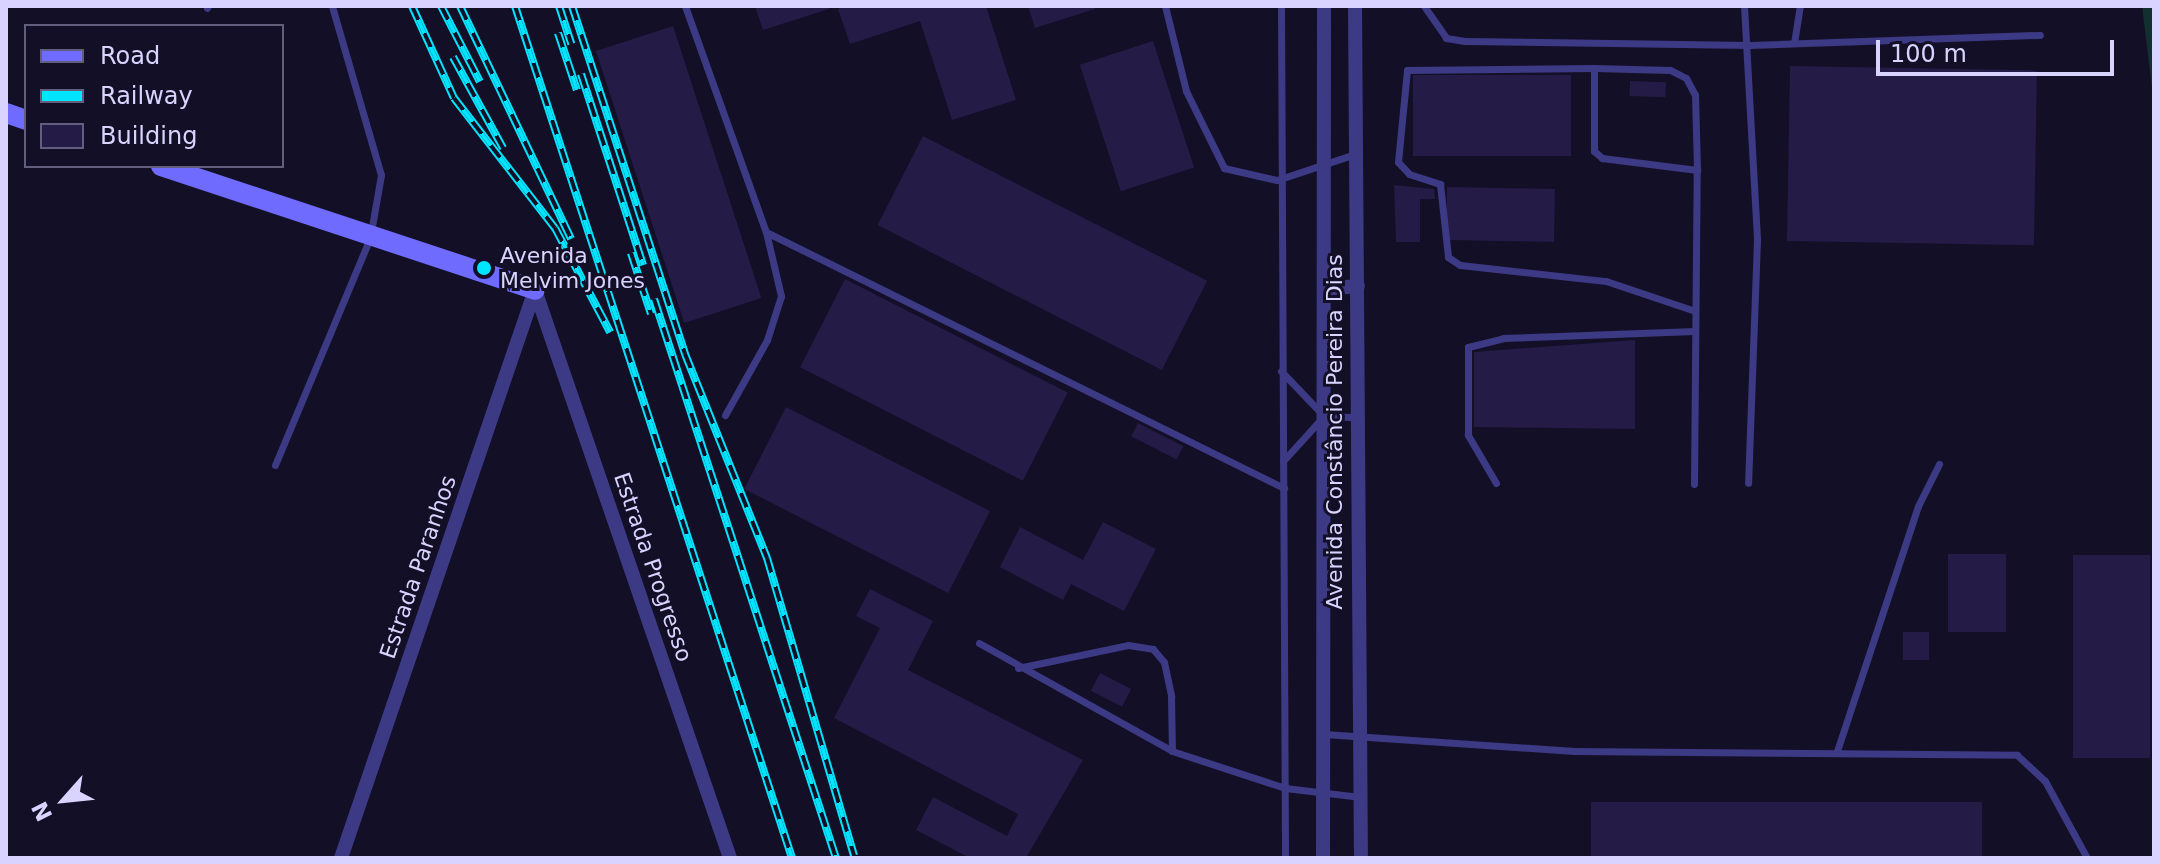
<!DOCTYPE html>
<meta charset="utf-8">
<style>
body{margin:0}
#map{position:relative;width:2160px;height:864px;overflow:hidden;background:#130f26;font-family:"DejaVu Sans",sans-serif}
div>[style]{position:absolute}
.green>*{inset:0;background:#12302f}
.building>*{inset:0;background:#241b47;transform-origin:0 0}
.lane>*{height:7px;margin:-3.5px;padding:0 3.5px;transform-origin:3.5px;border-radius:3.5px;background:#3d3a85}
.street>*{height:14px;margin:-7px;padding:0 7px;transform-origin:7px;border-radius:7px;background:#3d3a85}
.secondary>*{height:20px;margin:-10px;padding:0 10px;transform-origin:10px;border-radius:10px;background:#6f6bff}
.rail>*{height:8px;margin-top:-4px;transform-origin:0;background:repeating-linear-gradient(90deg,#130f26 0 15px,#00e5ff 0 30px);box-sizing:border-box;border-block:2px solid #00e5ff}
.dots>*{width:22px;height:22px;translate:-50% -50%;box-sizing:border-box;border:4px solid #130f26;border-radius:50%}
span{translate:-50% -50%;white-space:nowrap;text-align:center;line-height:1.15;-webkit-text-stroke:6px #130f26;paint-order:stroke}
.poi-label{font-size:22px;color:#d9d4ff}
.left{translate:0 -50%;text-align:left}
.street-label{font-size:22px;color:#d9d4ff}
.frame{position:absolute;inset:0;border:8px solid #d9d4ff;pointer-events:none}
.legend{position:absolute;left:24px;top:24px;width:260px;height:144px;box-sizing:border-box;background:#130f26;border:2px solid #625e7d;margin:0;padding:10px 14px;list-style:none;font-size:24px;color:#d9d4ff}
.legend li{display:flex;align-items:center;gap:16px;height:40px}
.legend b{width:40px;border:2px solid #625e7d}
.north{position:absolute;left:24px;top:760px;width:80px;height:80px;-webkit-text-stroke:6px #130f26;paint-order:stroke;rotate:243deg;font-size:22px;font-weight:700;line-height:32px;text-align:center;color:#d9d4ff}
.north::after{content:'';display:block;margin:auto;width:28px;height:36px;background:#d9d4ff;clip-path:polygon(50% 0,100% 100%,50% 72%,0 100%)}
.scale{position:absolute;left:1876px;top:40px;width:238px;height:36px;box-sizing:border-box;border:4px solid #d9d4ff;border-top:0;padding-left:10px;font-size:24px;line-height:28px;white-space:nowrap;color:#d9d4ff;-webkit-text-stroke:6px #130f26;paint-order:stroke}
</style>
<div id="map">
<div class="green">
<i style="clip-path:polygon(2142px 6px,2154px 6px,2154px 104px)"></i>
</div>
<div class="building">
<i style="clip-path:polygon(755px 6px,829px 6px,829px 9px,763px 30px)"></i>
<i style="clip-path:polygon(846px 6px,986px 6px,1016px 100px,952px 120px,920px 21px,850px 44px,838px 9px)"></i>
<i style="clip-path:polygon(1028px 6px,1095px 6px,1095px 9px,1035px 28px)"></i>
<i style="left:673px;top:26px;width:286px;height:81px;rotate:72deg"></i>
<i style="left:1153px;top:41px;width:133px;height:77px;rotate:72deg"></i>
<i style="left:1790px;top:66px;width:247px;height:175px;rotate:1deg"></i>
<i style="left:1571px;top:75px;width:81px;height:158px;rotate:90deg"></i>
<i style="left:1630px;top:81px;width:36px;height:15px;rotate:2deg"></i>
<i style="left:923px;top:136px;width:319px;height:100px;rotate:27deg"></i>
<i style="clip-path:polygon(1394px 185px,1434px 189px,1435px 199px,1420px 199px,1420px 242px,1396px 242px)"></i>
<i style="left:1447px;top:187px;width:108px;height:53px;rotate:1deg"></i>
<i style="left:845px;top:279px;width:250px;height:99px;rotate:27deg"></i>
<i style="clip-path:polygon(1635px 340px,1635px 429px,1474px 427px,1474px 352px)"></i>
<i style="left:786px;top:407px;width:229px;height:92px;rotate:27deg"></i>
<i style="left:1138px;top:423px;width:51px;height:15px;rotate:27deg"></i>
<i style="clip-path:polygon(1103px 522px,1156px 549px,1124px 611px,1071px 584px,1063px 600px,1000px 567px,1020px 527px,1083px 560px)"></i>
<i style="left:1948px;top:554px;width:58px;height:78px"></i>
<i style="left:2073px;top:555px;width:77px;height:203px"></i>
<i style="clip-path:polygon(870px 589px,933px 621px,908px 670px,1083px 760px,1026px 858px,970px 858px,916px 830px,933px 797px,1007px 836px,1018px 814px,834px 718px,880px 628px,856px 616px)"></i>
<i style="left:1903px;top:632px;width:26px;height:28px"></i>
<i style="left:1100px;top:673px;width:35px;height:20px;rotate:27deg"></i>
<i style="left:1591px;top:802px;width:391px;height:56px"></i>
</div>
<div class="lane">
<i style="left:685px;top:6px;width:240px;rotate:70.3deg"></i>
<i style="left:766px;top:232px;width:66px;rotate:76.8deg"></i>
<i style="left:781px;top:296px;width:46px;rotate:107.7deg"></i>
<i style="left:767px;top:340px;width:86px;rotate:119.2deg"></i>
<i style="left:1165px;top:6px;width:88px;rotate:76.1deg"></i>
<i style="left:1186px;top:91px;width:86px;rotate:63.7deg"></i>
<i style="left:1224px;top:168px;width:54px;rotate:12.8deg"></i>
<i style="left:1277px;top:180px;width:82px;rotate:-18.4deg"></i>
<i style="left:1281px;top:6px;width:852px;rotate:89.73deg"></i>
<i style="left:1424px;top:6px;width:39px;rotate:55deg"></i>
<i style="left:1446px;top:38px;width:19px;rotate:9deg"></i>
<i style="left:1465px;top:41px;width:285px;rotate:0.8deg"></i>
<i style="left:1750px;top:45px;width:290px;rotate:-2deg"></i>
<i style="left:1744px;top:6px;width:234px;rotate:86.8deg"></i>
<i style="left:1757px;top:240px;width:243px;rotate:92.1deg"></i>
<i style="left:207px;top:8px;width:2px;rotate:-63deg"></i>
<i style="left:1794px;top:43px;width:37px;rotate:-81deg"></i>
<i style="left:1594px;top:68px;width:83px;rotate:90deg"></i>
<i style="left:1594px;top:151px;width:11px;rotate:41deg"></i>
<i style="left:1602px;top:158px;width:96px;rotate:7.2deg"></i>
<i style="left:766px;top:232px;width:578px;rotate:26.3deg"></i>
<i style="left:1281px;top:371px;width:62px;rotate:46.3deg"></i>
<i style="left:1324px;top:416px;width:33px;rotate:2deg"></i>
<i style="left:1283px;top:461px;width:59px;rotate:-47.7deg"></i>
<i style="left:275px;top:465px;width:246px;rotate:-67.3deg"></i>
<i style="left:370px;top:238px;width:64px;rotate:-80.1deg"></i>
<i style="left:381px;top:175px;width:176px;rotate:-106.2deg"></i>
<i style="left:1496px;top:483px;width:56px;rotate:-120.3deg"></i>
<i style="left:1468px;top:435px;width:88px;rotate:-90deg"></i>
<i style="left:1468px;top:347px;width:36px;rotate:-14deg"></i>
<i style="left:1503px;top:338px;width:192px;rotate:-2.1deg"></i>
<i style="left:1694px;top:484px;width:314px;rotate:-89.5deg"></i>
<i style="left:1697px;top:170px;width:75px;rotate:-91.5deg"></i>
<i style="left:1695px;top:95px;width:19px;rotate:-118deg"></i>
<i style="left:1686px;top:78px;width:18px;rotate:-153deg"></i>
<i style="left:1670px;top:70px;width:76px;rotate:-178.5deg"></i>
<i style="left:1594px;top:68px;width:187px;rotate:179.4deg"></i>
<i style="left:1407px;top:70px;width:92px;rotate:95.6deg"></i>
<i style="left:1398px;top:162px;width:16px;rotate:47deg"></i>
<i style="left:1409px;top:174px;width:33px;rotate:18deg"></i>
<i style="left:1440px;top:184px;width:73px;rotate:83.7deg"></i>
<i style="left:1448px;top:257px;width:14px;rotate:34deg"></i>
<i style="left:1460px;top:265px;width:147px;rotate:6.3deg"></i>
<i style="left:1606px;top:281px;width:94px;rotate:18.6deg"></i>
<i style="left:979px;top:643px;width:221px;rotate:29.2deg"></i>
<i style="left:1172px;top:751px;width:119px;rotate:18.1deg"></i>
<i style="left:1285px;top:788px;width:77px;rotate:6.8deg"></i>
<i style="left:1018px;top:668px;width:112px;rotate:-11.8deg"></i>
<i style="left:1128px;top:645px;width:25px;rotate:9deg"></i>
<i style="left:1153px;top:649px;width:17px;rotate:50deg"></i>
<i style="left:1164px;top:662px;width:35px;rotate:78deg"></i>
<i style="left:1171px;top:696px;width:55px;rotate:89deg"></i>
<i style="left:1324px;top:734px;width:251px;rotate:3.9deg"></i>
<i style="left:1574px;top:751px;width:443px;rotate:0.5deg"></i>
<i style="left:2017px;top:755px;width:38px;rotate:43deg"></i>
<i style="left:2045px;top:781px;width:88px;rotate:61.4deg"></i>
<i style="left:1837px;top:751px;width:258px;rotate:-71.7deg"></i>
<i style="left:1918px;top:506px;width:47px;rotate:-63.4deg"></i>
</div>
<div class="street">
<i style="left:1355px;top:6px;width:852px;rotate:89.6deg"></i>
<i style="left:1324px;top:289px;width:34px;rotate:-5deg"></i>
<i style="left:535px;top:290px;width:601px;rotate:71.05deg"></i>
<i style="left:341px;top:858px;width:600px;rotate:-71.14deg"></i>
<i style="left:1323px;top:858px;width:852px;rotate:-89.93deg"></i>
</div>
<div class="secondary">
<i style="left:6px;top:113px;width:21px;rotate:19deg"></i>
<i style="left:161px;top:166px;width:394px;rotate:18.3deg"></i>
</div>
<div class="rail">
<i style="left:412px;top:6px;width:101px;rotate:65.5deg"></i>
<i style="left:454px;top:98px;width:165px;rotate:52.2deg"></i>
<i style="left:555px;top:228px;width:118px;rotate:62.1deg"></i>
<i style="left:441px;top:6px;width:85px;rotate:62.8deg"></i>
<i style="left:460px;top:6px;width:258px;rotate:64.5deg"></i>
<i style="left:515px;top:6px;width:896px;rotate:71.99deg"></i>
<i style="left:559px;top:6px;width:40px;rotate:72deg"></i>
<i style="left:572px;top:6px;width:366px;rotate:72deg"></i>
<i style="left:685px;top:354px;width:220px;rotate:68.1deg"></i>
<i style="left:767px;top:558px;width:310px;rotate:73.7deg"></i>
<i style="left:558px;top:33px;width:60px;rotate:71.6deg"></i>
<i style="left:453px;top:57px;width:104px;rotate:61.2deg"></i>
<i style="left:581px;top:74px;width:201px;rotate:72deg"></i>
<i style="left:631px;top:253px;width:64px;rotate:71.8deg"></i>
<i style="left:654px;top:299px;width:588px;rotate:71.97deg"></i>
</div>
<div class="dots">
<i style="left:484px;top:268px;background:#00e5ff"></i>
</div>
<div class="poi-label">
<span class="left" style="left:500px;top:268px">Avenida<br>Melvim Jones</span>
</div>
<div class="street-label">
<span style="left:1335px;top:432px;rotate:-90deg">Avenida Constâncio Pereira Dias</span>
<span style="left:418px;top:567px;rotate:-71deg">Estrada Paranhos</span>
<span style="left:653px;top:567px;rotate:71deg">Estrada Progresso</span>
</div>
<div class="frame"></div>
<ul class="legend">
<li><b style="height:10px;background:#6f6bff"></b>Road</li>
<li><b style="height:10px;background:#00e5ff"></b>Railway</li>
<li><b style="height:22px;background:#241b47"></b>Building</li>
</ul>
<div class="north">N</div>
<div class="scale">100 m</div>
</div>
